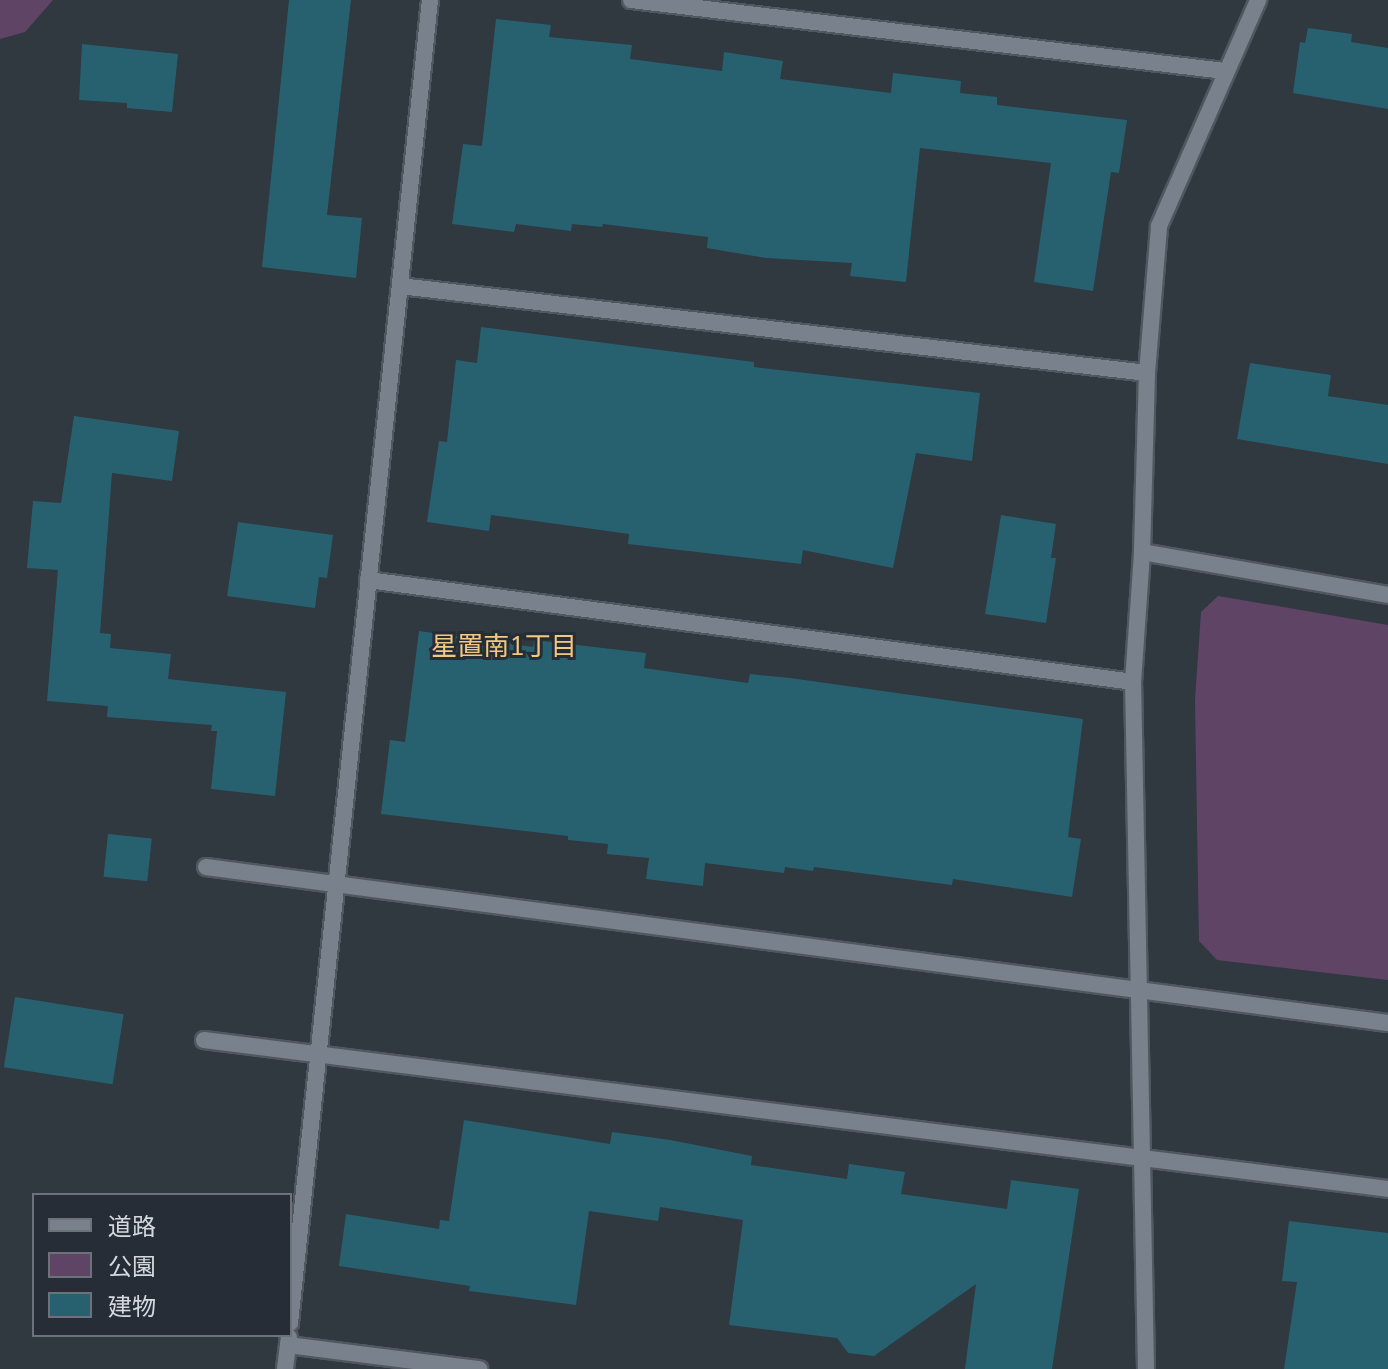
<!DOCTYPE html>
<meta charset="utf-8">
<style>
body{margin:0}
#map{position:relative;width:1388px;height:1369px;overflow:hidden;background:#303840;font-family:"Nunito Sans","Noto Sans JP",sans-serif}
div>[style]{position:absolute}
.green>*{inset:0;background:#604466}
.building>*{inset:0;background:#276170;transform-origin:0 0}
.roads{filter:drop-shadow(2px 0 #51575e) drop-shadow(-2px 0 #51575e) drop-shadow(0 2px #51575e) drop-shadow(0 -2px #51575e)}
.minor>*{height:16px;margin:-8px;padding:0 8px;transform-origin:8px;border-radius:8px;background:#79828c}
span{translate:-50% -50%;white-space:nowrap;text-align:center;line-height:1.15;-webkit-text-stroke:6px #262d36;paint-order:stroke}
.neighbourhood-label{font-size:26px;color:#f0c982}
.legend{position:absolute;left:32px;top:1193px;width:260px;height:144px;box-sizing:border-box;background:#262d36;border:2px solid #6c727a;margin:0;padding:10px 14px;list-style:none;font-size:24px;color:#d5d9df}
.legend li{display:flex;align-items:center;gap:16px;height:40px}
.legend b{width:40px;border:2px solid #6c727a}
</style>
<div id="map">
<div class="green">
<i style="clip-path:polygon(0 0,53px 0,25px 32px,0 39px)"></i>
<i style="clip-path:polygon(1218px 596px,1388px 625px,1388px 980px,1217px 960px,1199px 941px,1195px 700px,1201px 612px)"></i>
</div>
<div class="building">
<i style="clip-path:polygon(289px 0,351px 0,327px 215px,362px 218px,356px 278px,262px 267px)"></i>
<i style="clip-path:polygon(496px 19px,551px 25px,549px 37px,632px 45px,630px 59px,722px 71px,724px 52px,783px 61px,780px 79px,891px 93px,893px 73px,961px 81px,960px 93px,997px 97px,997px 105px,1127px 120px,1119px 173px,1111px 172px,1093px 291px,1034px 282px,1051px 163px,920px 148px,906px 282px,850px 276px,852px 263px,766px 258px,707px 248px,708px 237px,603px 224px,602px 227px,572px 224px,571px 231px,516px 224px,514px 232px,452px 224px,463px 144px,482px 146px)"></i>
<i style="clip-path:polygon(1308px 28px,1352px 34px,1351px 42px,1388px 48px,1388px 109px,1293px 93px,1300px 42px,1305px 43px)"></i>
<i style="clip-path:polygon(82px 44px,178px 54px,172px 112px,127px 108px,127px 103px,79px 100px)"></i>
<i style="clip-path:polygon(481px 327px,754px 362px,754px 367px,980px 393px,972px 461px,916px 453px,893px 568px,803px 550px,801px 564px,628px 544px,629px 534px,491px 515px,489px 531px,427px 522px,439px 441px,447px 442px,456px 360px,477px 363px)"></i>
<i style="clip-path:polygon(1250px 363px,1331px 375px,1328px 396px,1388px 405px,1388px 464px,1237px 439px)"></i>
<i style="clip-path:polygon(74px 416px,179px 431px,172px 481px,112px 473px,100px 633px,111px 634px,110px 648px,171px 654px,168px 679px,286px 692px,275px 796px,211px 789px,217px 731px,211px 731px,212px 725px,107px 717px,108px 706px,47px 701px,58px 570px,27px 568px,33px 501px,61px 503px)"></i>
<i style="clip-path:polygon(1001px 515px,1056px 524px,1051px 558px,1056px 558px,1046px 623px,985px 614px)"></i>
<i style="clip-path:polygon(238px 522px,333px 535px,327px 578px,319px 577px,315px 608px,227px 596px)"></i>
<i style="clip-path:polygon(419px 631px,533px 647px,534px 640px,646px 653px,644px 668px,748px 683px,750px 674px,790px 678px,1083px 719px,1068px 837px,1081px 839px,1072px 897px,953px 879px,952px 885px,814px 867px,813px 871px,785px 867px,784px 873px,705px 863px,703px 886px,646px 879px,649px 858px,607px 854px,608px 844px,568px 840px,568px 836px,381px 814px,390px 740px,405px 742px)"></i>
<i style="left:108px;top:834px;width:44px;height:43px;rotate:6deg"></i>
<i style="left:15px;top:997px;width:110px;height:71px;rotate:9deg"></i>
<i style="clip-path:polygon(464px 1120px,610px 1144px,612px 1132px,670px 1140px,752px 1156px,751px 1165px,847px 1179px,849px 1164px,905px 1172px,901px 1194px,1007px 1209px,1011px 1180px,1079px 1189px,1052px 1369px,965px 1369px,976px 1284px,874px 1356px,848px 1353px,837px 1338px,729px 1325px,743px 1220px,660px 1207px,658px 1221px,589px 1211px,576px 1305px,469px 1291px,470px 1286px,339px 1266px,346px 1214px,439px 1229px,440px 1220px,449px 1221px)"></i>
<i style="clip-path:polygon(1289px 1221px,1388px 1233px,1388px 1369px,1284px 1369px,1297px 1282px,1282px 1281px)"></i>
</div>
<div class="roads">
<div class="minor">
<i style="left:631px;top:0;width:598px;rotate:6.82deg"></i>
<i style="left:400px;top:286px;width:752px;rotate:6.64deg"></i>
<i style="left:1142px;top:552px;width:250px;rotate:9.9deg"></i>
<i style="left:368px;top:580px;width:772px;rotate:7.59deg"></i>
<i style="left:206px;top:867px;width:1192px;rotate:7.52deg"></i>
<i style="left:204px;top:1040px;width:1193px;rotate:7.17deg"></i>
<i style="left:290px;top:1323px;width:1330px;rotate:-83.96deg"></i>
<i style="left:288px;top:1345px;width:193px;rotate:7.2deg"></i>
<i style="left:285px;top:1369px;width:32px;rotate:-83deg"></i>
<i style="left:1146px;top:1369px;width:687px;rotate:-91.08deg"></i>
<i style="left:1133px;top:682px;width:130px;rotate:-86deg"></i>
<i style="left:1142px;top:552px;width:179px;rotate:-88.4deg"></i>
<i style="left:1147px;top:373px;width:147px;rotate:-85.3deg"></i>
<i style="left:1159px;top:226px;width:247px;rotate:-66.3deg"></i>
</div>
</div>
<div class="neighbourhood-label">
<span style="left:504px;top:647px">星置南1丁目</span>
</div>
<ul class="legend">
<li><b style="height:10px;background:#79828c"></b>道路</li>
<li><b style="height:22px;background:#604466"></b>公園</li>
<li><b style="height:22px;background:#276170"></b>建物</li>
</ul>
</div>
